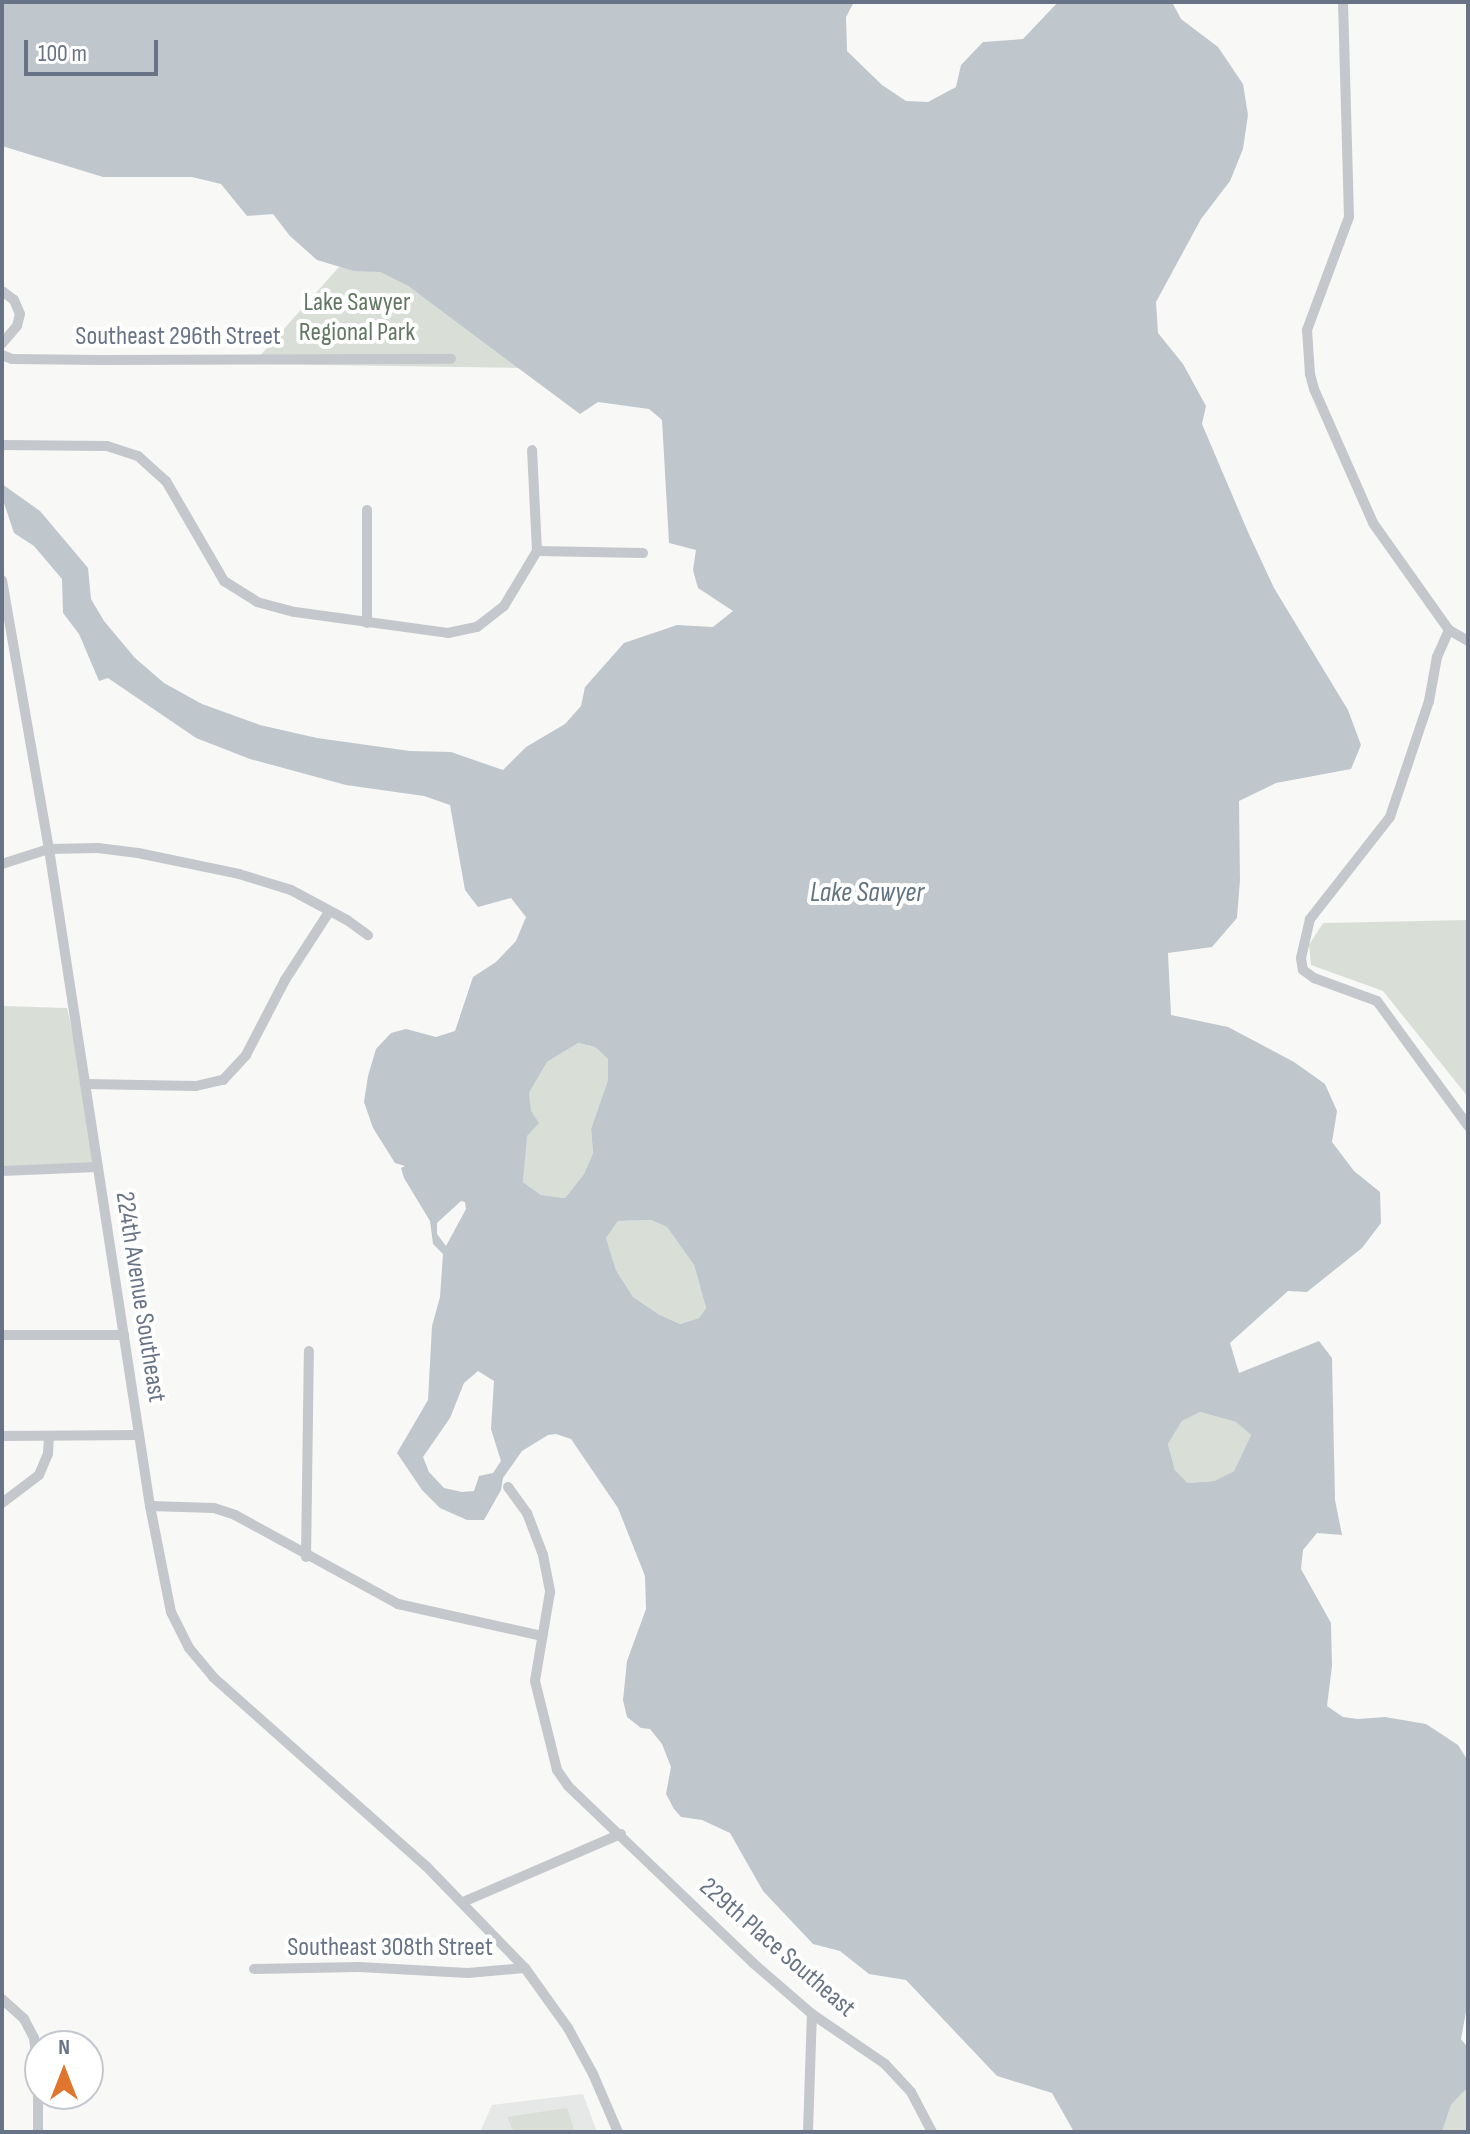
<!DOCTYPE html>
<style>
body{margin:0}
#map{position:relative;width:1470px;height:2134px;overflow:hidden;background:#f8f8f6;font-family:"Sofia Sans Condensed",sans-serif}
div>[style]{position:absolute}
.built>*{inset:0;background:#e6e7e7}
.green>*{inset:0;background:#d9dfd7}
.water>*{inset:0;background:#bfc7cd}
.minor>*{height:10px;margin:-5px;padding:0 5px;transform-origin:5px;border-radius:5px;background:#c4c7cb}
span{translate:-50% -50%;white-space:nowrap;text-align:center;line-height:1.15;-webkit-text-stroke:8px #fff;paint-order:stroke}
.park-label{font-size:26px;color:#637863}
.street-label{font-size:26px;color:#687486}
.water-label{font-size:28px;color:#637481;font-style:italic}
.frame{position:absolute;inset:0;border:4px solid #687486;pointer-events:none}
.north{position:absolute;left:24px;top:2030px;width:80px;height:80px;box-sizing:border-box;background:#fff;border:2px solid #c3c7cf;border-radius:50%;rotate:0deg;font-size:22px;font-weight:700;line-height:32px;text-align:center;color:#687486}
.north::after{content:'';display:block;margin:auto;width:28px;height:36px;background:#e0752e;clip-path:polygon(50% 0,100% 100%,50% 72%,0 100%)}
.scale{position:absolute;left:24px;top:40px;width:134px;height:36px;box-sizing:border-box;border:4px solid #687486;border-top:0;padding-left:10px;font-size:24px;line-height:28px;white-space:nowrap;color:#687486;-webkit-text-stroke:6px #fff;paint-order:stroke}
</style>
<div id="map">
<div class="built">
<i style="clip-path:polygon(583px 2094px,597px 2132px,480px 2132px,492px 2105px)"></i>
</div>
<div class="green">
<i style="clip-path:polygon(339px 267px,380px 272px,408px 286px,519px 368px,256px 364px,258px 358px)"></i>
<i style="clip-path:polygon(1468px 920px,1468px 1097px,1383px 991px,1311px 965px,1309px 945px,1323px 923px)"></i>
<i style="clip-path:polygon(2px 1006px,67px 1008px,85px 1084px,97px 1167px,2px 1167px)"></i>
<i style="clip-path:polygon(578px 1043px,595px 1047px,608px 1059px,608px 1080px,591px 1129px,593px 1153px,584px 1174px,565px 1198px,541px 1195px,523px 1182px,529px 1093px,547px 1062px)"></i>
<i style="clip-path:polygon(651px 1220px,667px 1227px,694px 1265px,706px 1308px,699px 1318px,680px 1324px,660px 1315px,633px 1297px,616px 1270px,606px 1238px,618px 1221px)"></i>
<i style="clip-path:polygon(1200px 1412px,1236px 1422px,1251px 1435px,1234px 1471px,1214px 1481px,1188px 1483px,1175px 1470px,1168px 1444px,1182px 1421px)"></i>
<i style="clip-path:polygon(1468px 2087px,1468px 2132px,1442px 2132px,1451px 2105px)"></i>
<i style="clip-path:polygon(567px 2108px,575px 2132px,514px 2132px,507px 2117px)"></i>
</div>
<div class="water">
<i style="clip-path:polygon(evenodd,2px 2px,854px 2px,846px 17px,847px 51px,882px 85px,906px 101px,928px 102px,956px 87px,961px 65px,983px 42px,1023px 39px,1058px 2px,1172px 2px,1181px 19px,1218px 47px,1243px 84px,1248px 115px,1243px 149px,1230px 181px,1201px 219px,1156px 302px,1158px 333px,1183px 364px,1206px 406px,1202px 424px,1248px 532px,1274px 588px,1348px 710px,1361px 745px,1351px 769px,1276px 783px,1239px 801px,1240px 880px,1237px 918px,1212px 947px,1168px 953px,1171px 1015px,1228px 1027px,1294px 1062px,1325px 1084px,1337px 1111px,1332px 1142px,1354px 1171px,1380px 1192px,1381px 1223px,1362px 1248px,1307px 1292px,1288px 1291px,1230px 1343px,1239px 1373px,1319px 1341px,1332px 1358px,1335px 1500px,1342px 1535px,1317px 1533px,1303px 1550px,1301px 1569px,1331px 1623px,1332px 1666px,1327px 1706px,1343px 1717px,1358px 1719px,1385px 1717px,1426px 1724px,1458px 1745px,1468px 1761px,1468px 2001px,1461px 2039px,1468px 2048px,1468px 2087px,1451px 2105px,1442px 2132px,1074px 2132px,1052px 2093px,997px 2076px,906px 1980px,869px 1974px,840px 1951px,813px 1944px,763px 1891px,730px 1833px,702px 1820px,681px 1817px,674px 1809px,666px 1794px,671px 1767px,662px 1744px,650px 1729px,641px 1728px,627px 1717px,623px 1700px,627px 1661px,646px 1609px,645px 1576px,618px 1508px,571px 1439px,556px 1434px,548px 1435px,522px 1451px,503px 1478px,501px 1490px,484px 1520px,467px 1520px,440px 1508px,422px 1490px,397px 1453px,428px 1400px,432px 1326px,440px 1297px,443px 1254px,433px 1244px,430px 1221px,404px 1178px,401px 1168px,405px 1166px,395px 1163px,373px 1128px,364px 1102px,368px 1076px,376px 1049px,391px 1033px,406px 1029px,436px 1037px,455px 1031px,473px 977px,496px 962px,516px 941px,526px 917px,511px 898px,478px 907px,465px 890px,450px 805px,424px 796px,346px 785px,250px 759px,196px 738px,108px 678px,99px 681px,79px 634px,63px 613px,62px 579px,34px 546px,14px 533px,2px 497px,2px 484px,40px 511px,83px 562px,88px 568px,91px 599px,104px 621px,135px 658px,164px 683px,202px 704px,260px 725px,317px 738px,410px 751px,451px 752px,503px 770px,526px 747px,565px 724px,581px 706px,585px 687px,624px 643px,677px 625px,713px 627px,733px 611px,698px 588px,693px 570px,696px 550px,669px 543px,662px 420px,649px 409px,598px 402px,580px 414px,408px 286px,380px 272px,354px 271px,317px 260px,290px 236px,273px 214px,247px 216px,221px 184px,192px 177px,103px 177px,2px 146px,2px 2px,578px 1043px,595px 1047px,608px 1059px,608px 1080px,591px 1129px,593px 1153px,584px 1174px,565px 1198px,541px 1195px,523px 1182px,527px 1136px,539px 1123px,531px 1111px,529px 1093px,547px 1062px,578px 1043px,2px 2px,461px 1201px,465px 1202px,466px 1209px,446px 1246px,437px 1234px,437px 1223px,461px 1201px,2px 2px,651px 1220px,667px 1227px,694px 1265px,706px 1308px,699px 1318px,680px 1324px,660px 1315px,633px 1297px,616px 1270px,606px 1238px,618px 1221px,651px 1220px,2px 2px,478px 1371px,494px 1381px,491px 1429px,501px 1461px,493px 1473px,479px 1476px,474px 1491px,462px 1492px,444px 1488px,429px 1472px,423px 1457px,450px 1418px,464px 1383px,478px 1371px,2px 2px,1200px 1412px,1236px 1422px,1251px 1435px,1234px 1471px,1214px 1481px,1188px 1483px,1175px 1470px,1168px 1444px,1182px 1421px,1200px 1412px)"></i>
</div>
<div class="minor">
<i style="left:1343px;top:2px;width:215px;rotate:88.4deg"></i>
<i style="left:1349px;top:217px;width:121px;rotate:110.4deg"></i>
<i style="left:1307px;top:330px;width:44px;rotate:86.1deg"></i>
<i style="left:1310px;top:374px;width:16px;rotate:75deg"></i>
<i style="left:1314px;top:389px;width:146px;rotate:66.2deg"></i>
<i style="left:1373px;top:523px;width:131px;rotate:54.6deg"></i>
<i style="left:1449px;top:630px;width:30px;rotate:114deg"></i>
<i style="left:1437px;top:657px;width:45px;rotate:100.3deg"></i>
<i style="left:1429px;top:701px;width:122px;rotate:108.6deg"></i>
<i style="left:1390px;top:817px;width:130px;rotate:128.1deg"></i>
<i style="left:1310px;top:919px;width:40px;rotate:103deg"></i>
<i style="left:1301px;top:958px;width:12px;rotate:81deg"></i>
<i style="left:1303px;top:970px;width:14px;rotate:36deg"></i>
<i style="left:1314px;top:978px;width:67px;rotate:20.1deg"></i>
<i style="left:1377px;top:1001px;width:155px;rotate:53.9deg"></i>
<i style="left:2px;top:291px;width:15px;rotate:37deg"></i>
<i style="left:14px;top:300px;width:15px;rotate:67deg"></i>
<i style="left:20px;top:314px;width:12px;rotate:104deg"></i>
<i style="left:17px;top:326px;width:23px;rotate:131deg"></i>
<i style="left:2px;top:355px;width:11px;rotate:22deg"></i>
<i style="left:12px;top:359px;width:89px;rotate:0.6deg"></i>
<i style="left:101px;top:360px;width:350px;rotate:-0.2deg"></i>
<i style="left:2px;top:445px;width:105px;rotate:0.5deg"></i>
<i style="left:107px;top:446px;width:33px;rotate:18deg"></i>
<i style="left:138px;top:456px;width:38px;rotate:42deg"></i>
<i style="left:166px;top:481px;width:116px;rotate:59.9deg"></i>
<i style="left:224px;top:581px;width:39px;rotate:32deg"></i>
<i style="left:257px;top:602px;width:39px;rotate:15deg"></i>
<i style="left:295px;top:612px;width:154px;rotate:7.8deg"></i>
<i style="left:448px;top:633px;width:30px;rotate:-12deg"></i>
<i style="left:477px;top:627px;width:34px;rotate:-38deg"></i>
<i style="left:504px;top:606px;width:64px;rotate:-59deg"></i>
<i style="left:537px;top:551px;width:101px;rotate:-92.8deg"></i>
<i style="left:367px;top:510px;width:113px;rotate:90deg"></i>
<i style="left:537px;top:551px;width:106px;rotate:1.1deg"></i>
<i style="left:2px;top:580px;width:273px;rotate:80.1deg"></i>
<i style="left:49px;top:849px;width:665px;rotate:81.26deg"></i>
<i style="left:150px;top:1506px;width:108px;rotate:78.8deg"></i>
<i style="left:171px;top:1612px;width:40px;rotate:63.4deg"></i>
<i style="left:189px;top:1648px;width:38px;rotate:50deg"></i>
<i style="left:213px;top:1677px;width:285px;rotate:41.6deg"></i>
<i style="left:426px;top:1866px;width:142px;rotate:45.9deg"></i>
<i style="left:525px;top:1968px;width:74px;rotate:54.4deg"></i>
<i style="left:568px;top:2028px;width:52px;rotate:61.5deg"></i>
<i style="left:593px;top:2074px;width:63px;rotate:66.7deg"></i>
<i style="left:1449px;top:630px;width:22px;rotate:30deg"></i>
<i style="left:2px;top:864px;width:49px;rotate:-17.7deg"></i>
<i style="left:49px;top:849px;width:49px;rotate:-1.2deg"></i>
<i style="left:98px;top:848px;width:40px;rotate:7.1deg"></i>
<i style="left:138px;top:853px;width:103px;rotate:11.7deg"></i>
<i style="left:239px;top:874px;width:54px;rotate:17.1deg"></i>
<i style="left:291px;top:890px;width:64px;rotate:28.2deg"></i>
<i style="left:347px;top:920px;width:26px;rotate:36deg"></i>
<i style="left:85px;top:1084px;width:111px;rotate:1deg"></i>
<i style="left:196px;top:1086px;width:28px;rotate:-13deg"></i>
<i style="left:223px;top:1080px;width:34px;rotate:-47deg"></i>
<i style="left:246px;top:1055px;width:85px;rotate:-62.5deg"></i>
<i style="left:285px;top:980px;width:81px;rotate:-57.1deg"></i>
<i style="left:2px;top:1171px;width:95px;rotate:-2.4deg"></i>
<i style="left:2px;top:1335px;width:122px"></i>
<i style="left:2px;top:1436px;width:137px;rotate:-0.4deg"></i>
<i style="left:508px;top:1487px;width:32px;rotate:54deg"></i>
<i style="left:527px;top:1513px;width:45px;rotate:69.1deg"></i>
<i style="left:543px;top:1555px;width:38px;rotate:79deg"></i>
<i style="left:550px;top:1592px;width:90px;rotate:99.6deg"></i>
<i style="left:535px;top:1681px;width:92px;rotate:76.1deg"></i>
<i style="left:557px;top:1770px;width:19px;rotate:55deg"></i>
<i style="left:568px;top:1786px;width:256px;rotate:43.7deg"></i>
<i style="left:753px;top:1963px;width:78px;rotate:40.8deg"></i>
<i style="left:812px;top:2014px;width:88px;rotate:34.4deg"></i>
<i style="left:885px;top:2064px;width:38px;rotate:47deg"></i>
<i style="left:911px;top:2092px;width:45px;rotate:62.3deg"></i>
<i style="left:2px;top:1503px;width:46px;rotate:-37.1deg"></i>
<i style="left:39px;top:1475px;width:23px;rotate:-67deg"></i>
<i style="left:48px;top:1454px;width:17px;rotate:-87deg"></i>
<i style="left:150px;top:1506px;width:64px;rotate:1.8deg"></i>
<i style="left:214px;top:1508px;width:22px;rotate:18deg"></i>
<i style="left:235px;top:1515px;width:186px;rotate:28.6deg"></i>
<i style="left:398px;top:1604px;width:148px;rotate:12.5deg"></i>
<i style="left:306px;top:1557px;width:206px;rotate:-89.2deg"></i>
<i style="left:463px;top:1902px;width:172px;rotate:-23.3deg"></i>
<i style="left:254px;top:1969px;width:105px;rotate:-1.1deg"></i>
<i style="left:359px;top:1967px;width:109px;rotate:3.2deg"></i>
<i style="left:468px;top:1973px;width:57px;rotate:-5deg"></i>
<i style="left:2px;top:1999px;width:30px;rotate:42deg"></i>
<i style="left:24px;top:2019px;width:21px;rotate:62deg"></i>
<i style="left:34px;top:2038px;width:32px;rotate:83deg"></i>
<i style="left:38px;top:2070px;width:62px;rotate:90deg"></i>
<i style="left:808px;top:2132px;width:118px;rotate:-88.1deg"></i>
</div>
<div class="park-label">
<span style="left:357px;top:318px">Lake Sawyer<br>Regional Park</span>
</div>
<div class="street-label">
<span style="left:178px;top:337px">Southeast 296th Street</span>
<span style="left:140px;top:1297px;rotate:81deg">224th Avenue Southeast</span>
<span style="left:390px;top:1948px">Southeast 308th Street</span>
<span style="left:777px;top:1948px;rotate:41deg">229th Place Southeast</span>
</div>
<div class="water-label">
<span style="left:867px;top:893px">Lake Sawyer</span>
</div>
<div class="frame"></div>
<div class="north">N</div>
<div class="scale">100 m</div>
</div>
